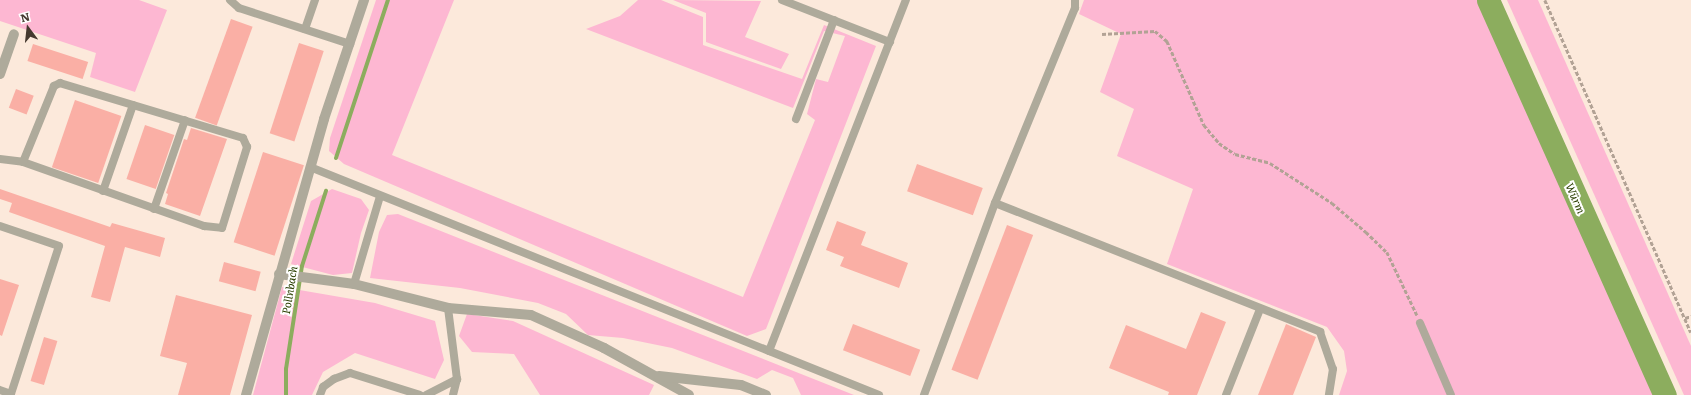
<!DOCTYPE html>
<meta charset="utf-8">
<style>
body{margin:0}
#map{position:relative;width:1691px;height:395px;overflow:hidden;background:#fce9db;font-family:Literata,serif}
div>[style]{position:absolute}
.green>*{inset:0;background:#fdb7d2}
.stream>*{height:4px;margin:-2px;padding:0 2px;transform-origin:2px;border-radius:2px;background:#8cad5e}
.river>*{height:23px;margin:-11.5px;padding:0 11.5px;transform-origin:11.5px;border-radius:11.5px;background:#8cad5e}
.building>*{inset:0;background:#faafa5;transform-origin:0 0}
.path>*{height:2.5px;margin-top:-1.25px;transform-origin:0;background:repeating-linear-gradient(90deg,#b2a295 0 4px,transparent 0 6px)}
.service>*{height:8px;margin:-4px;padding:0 4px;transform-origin:4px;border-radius:4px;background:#aeaa9b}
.minor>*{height:10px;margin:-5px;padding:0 5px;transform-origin:5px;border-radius:5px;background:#aeaa9b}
span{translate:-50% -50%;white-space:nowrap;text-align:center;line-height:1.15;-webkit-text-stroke:4px #fff;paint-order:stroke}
.water-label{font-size:11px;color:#2b3f02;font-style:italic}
.north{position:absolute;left:8px;top:8px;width:40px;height:40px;-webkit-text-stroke:3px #fff;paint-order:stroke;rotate:345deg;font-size:11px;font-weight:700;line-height:16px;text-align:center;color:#45392f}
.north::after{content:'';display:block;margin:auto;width:14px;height:18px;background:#45392f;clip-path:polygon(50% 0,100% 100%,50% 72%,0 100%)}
</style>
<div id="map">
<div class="green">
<i style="clip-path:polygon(0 0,139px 0,167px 10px,135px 92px,90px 77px,96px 53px,0 21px)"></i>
<i style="clip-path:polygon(376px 0,454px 0,392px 155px,743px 297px,815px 120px,807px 114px,816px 79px,828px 82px,845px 36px,824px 31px,793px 108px,586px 29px,620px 16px,638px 0,661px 0,703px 17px,703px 45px,802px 79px,824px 25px,876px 46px,766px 329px,747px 336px,344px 164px,329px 151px,330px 138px)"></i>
<i style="clip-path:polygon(673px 0,761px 1px,745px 37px,789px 54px,781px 69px,706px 42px,706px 13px)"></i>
<i style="clip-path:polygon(1084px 0,1500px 0,1675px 395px,1339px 395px,1347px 371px,1344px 351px,1327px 327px,1167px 264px,1193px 189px,1117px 156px,1134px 109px,1100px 92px,1121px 34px,1079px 14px)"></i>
<i style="clip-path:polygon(1507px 0,1538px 0,1691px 346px,1691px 395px,1684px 395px)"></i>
<i style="clip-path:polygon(332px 189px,361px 199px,369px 210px,361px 233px,352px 273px,333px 275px,291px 264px,311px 201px)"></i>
<i style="clip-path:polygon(398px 214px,854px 395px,801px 395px,793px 378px,772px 370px,757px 379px,672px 348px,623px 338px,588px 335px,566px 314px,538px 303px,460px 288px,370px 278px,379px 232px,387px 215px)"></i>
<i style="clip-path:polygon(282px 287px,375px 303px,435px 321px,444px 360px,435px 379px,355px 353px,323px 372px,312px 395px,253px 395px)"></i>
<i style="clip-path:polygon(467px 314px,513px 321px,654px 385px,649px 395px,540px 395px,514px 354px,472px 352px,459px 336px)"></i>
</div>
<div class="stream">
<i style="left:336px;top:158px;width:166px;rotate:-71.8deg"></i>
<i style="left:286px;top:395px;width:26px;rotate:-90deg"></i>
<i style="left:286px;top:369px;width:104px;rotate:-81.2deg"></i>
<i style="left:302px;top:266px;width:79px;rotate:-72.3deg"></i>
</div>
<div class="river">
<i style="left:1488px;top:0;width:433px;rotate:65.9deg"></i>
</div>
<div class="building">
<i style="left:231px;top:19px;width:23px;height:105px;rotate:20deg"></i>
<i style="left:299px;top:43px;width:26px;height:95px;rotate:18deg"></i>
<i style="left:33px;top:44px;width:58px;height:18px;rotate:18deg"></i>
<i style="left:16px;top:89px;width:19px;height:20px;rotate:21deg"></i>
<i style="left:75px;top:100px;width:49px;height:71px;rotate:19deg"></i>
<i style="left:145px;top:125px;width:31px;height:57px;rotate:19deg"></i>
<i style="clip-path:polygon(191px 128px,227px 139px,200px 216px,165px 204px,168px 194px,166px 193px,184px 139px,187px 140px)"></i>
<i style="left:263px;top:152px;width:43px;height:95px;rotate:18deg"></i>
<i style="left:917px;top:164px;width:70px;height:29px;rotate:20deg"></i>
<i style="clip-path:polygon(0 189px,110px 227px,112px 223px,165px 238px,160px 257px,125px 247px,110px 302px,91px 297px,105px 246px,9px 212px,12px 203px,0 199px)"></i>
<i style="clip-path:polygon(837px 221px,866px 232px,861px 245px,908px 263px,899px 288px,840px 266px,844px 257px,826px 250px)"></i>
<i style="left:1007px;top:225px;width:28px;height:155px;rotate:21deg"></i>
<i style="left:224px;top:262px;width:38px;height:20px;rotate:15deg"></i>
<i style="clip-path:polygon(0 279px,19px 285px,2px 336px,0 335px)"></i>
<i style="clip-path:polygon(176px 295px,252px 315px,230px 395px,178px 395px,187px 363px,160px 356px)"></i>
<i style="clip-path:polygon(1201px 312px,1226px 322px,1197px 395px,1168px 395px,1169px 392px,1109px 368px,1126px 325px,1186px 349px)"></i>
<i style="left:853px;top:324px;width:72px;height:28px;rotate:21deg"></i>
<i style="clip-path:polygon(1286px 324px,1316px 337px,1293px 395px,1258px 395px)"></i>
<i style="left:44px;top:337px;width:14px;height:46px;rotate:17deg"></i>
</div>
<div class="path">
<i style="left:1545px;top:0;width:363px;rotate:66.3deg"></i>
<i style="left:1102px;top:34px;width:53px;rotate:-3.2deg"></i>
<i style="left:1155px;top:31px;width:16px;rotate:40deg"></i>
<i style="left:1167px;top:41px;width:92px;rotate:66.2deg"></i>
<i style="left:1204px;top:125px;width:23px;rotate:50deg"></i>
<i style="left:1219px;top:143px;width:19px;rotate:35deg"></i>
<i style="left:1235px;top:154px;width:36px;rotate:14deg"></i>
<i style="left:1270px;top:163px;width:74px;rotate:32.8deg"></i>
<i style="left:1332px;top:203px;width:45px;rotate:40.5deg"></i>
<i style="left:1366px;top:232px;width:29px;rotate:44deg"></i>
<i style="left:1387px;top:252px;width:70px;rotate:64.5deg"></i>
<i style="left:1685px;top:318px;width:6px;rotate:-18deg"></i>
</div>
<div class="service">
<i style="left:230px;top:0;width:12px;rotate:42deg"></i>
<i style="left:239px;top:8px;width:117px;rotate:18deg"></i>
<i style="left:782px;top:0;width:116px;rotate:21.3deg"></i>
<i style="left:305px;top:29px;width:31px;rotate:-71deg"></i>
<i style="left:796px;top:119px;width:106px;rotate:-69deg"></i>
<i style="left:0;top:159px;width:23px;rotate:7deg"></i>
<i style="left:23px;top:162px;width:192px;rotate:19.5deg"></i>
<i style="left:204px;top:226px;width:18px;rotate:6deg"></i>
<i style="left:222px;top:228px;width:85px;rotate:-72.8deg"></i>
<i style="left:247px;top:147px;width:10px;rotate:-114deg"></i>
<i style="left:243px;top:138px;width:191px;rotate:-163.3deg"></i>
<i style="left:60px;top:83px;width:7px;rotate:153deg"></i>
<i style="left:54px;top:86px;width:82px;rotate:112.2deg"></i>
<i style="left:310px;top:167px;width:613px;rotate:21.84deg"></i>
<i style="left:103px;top:191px;width:91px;rotate:-70.8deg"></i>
<i style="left:995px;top:203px;width:350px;rotate:21.6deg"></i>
<i style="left:1320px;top:332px;width:39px;rotate:71deg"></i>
<i style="left:1333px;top:369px;width:26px;rotate:99deg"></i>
<i style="left:154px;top:209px;width:94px;rotate:-70.8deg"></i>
<i style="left:0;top:226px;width:62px;rotate:18.7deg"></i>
<i style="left:59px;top:246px;width:156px;rotate:108deg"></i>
<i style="left:11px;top:394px;width:12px;rotate:-160deg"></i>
<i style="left:354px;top:284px;width:92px;rotate:-73.5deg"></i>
<i style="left:448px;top:308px;width:72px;rotate:82.8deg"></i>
<i style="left:457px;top:379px;width:16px;rotate:104deg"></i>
<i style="left:1420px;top:323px;width:78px;rotate:66.7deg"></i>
<i style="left:769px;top:351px;width:377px;rotate:-68.7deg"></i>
<i style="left:320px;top:395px;width:9px;rotate:-69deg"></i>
<i style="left:323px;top:387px;width:14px;rotate:-36deg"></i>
<i style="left:334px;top:379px;width:17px;rotate:-21deg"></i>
<i style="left:350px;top:373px;width:73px;rotate:17.4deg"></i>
<i style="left:426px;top:395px;width:35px;rotate:-27deg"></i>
<i style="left:924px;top:395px;width:205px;rotate:-69.7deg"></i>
<i style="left:995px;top:203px;width:211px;rotate:-67.7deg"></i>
<i style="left:1075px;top:8px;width:8px;rotate:-90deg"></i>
<i style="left:1226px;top:395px;width:92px;rotate:-68.4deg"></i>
</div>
<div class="minor">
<i style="left:0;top:74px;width:42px;rotate:-70.7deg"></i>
<i style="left:279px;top:274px;width:76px;rotate:7.6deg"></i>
<i style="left:354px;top:284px;width:97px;rotate:14.3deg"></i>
<i style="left:448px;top:308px;width:83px;rotate:4.8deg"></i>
<i style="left:531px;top:315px;width:80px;rotate:24.3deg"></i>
<i style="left:604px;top:348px;width:97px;rotate:28.9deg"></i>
<i style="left:659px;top:376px;width:82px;rotate:6.3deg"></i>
<i style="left:741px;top:385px;width:27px;rotate:22deg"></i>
<i style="left:246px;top:395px;width:287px;rotate:-74.2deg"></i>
<i style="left:324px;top:119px;width:126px;rotate:-71.4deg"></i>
</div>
<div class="water-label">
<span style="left:1576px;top:198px;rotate:66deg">Würm</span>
<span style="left:289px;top:290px;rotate:-81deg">Pollnbach</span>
</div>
<div class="north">N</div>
</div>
